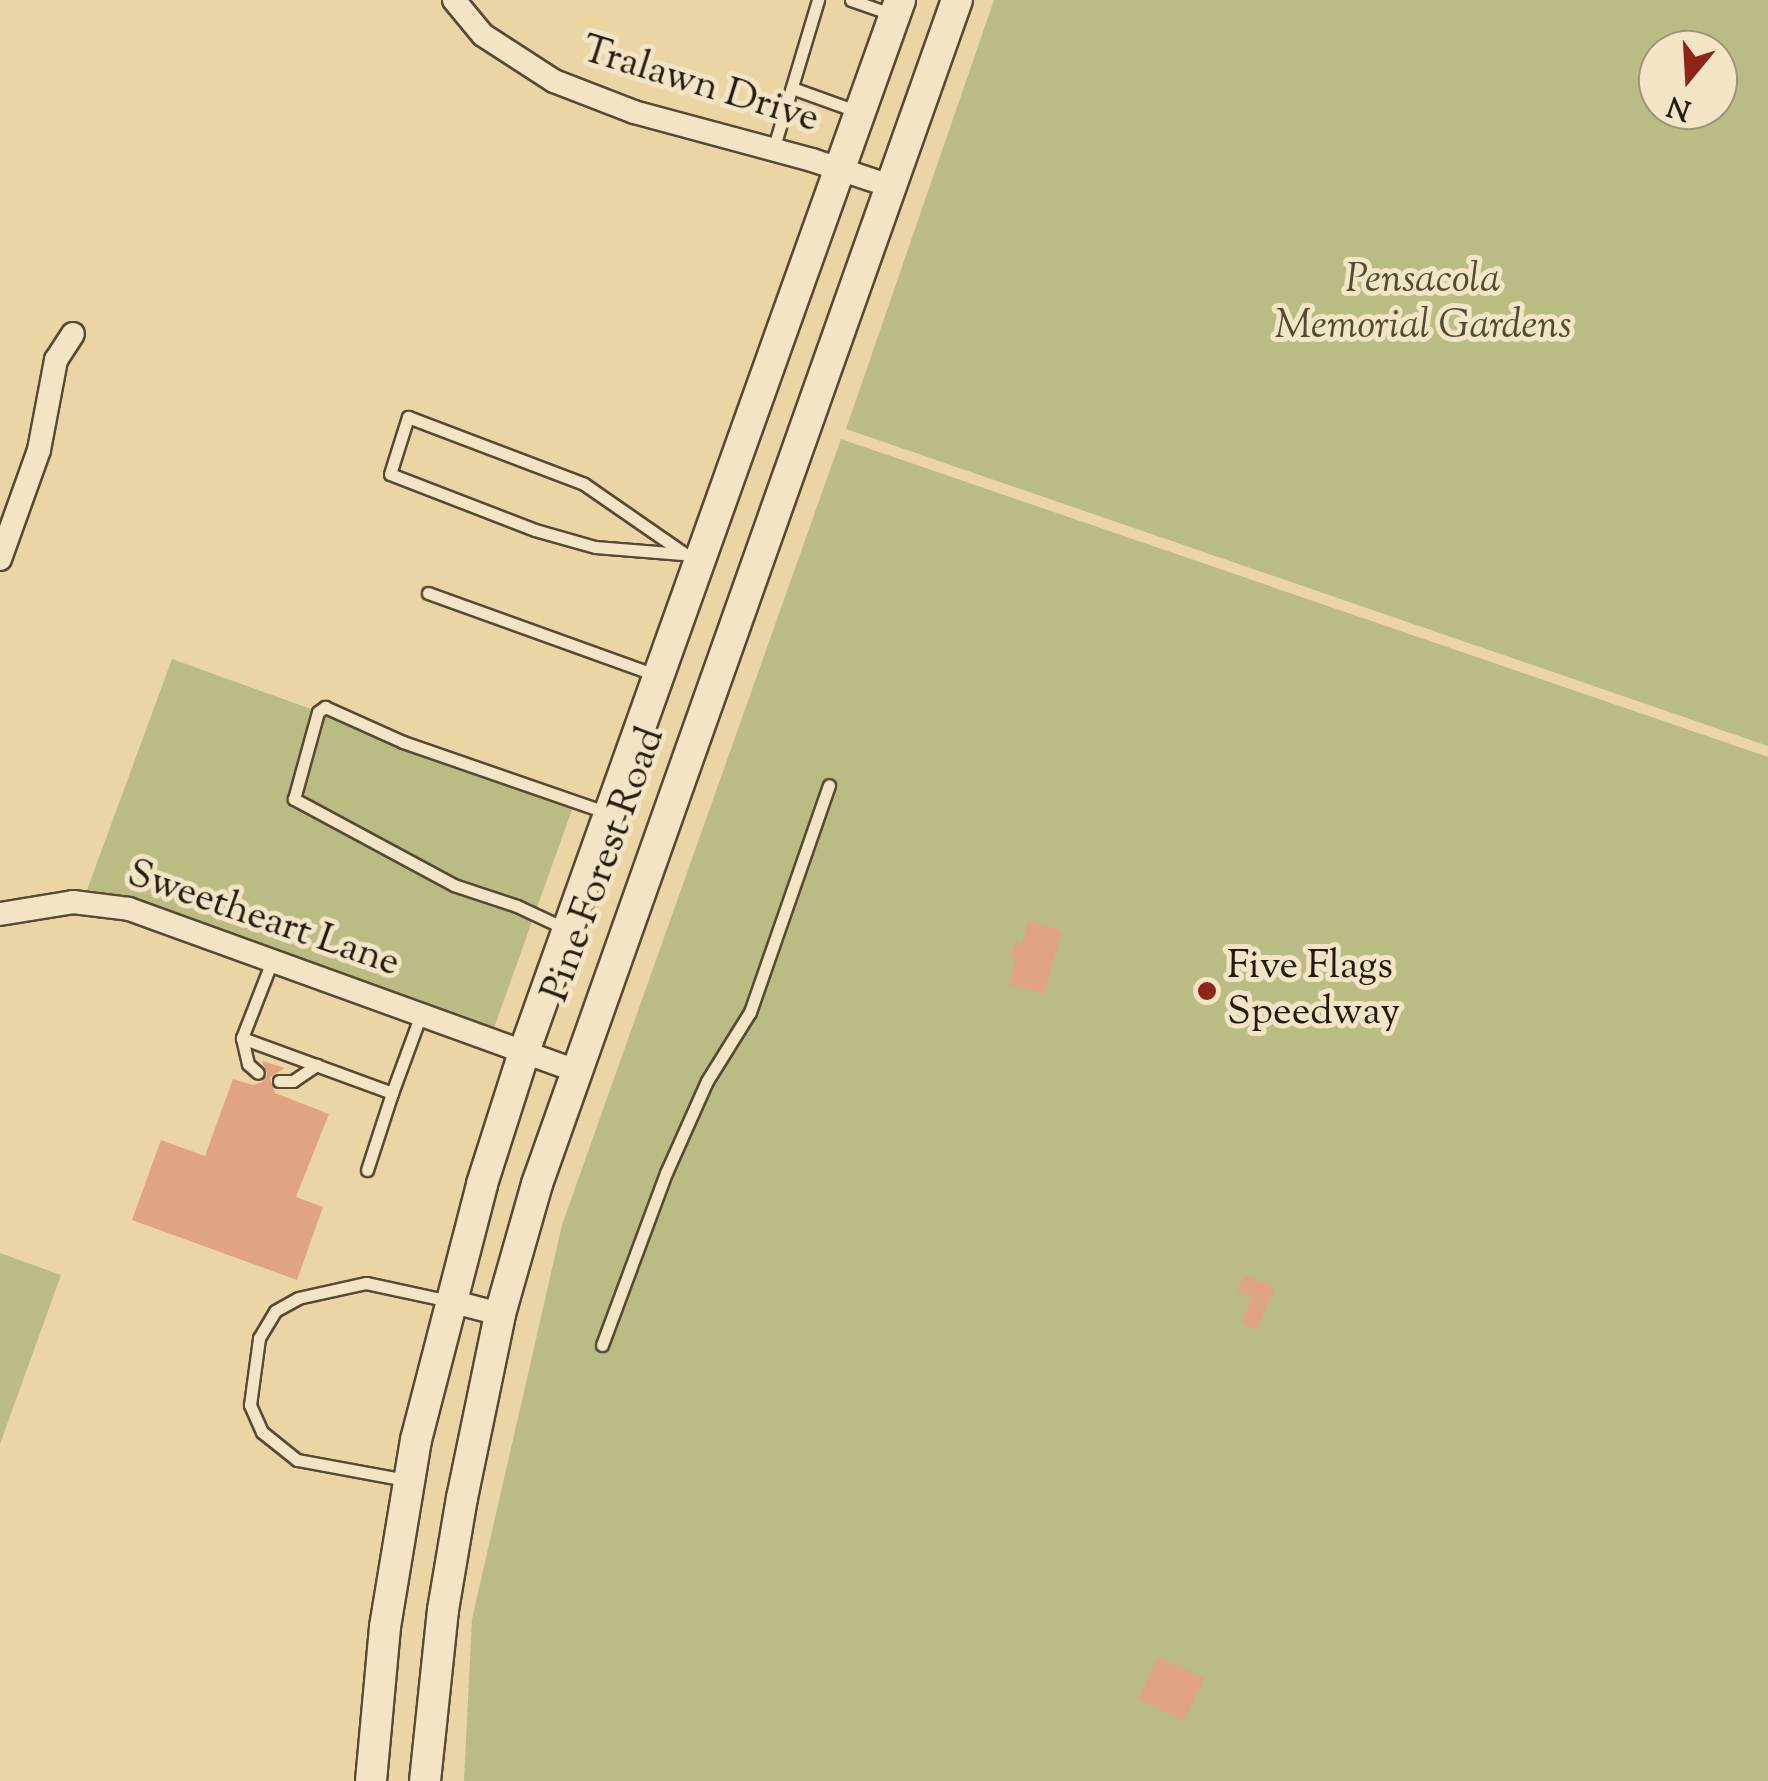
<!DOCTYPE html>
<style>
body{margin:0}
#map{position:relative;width:1768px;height:1781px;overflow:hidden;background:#ebd5a5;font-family:"Sorts Mill Goudy",serif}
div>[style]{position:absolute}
.green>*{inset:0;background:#babc84}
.building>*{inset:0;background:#e0a480;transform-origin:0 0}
.roads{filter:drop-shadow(2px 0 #564937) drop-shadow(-2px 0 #564937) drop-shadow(0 2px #564937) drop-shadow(0 -2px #564937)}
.service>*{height:11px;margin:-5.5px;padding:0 5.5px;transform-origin:5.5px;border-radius:5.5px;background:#f2e4c4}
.minor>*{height:22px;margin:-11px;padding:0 11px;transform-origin:11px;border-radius:11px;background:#f2e4c4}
.secondary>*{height:30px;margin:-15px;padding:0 15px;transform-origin:15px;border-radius:15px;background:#f2e4c4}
.dots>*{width:28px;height:28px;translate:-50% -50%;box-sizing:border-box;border:5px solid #f2e4c4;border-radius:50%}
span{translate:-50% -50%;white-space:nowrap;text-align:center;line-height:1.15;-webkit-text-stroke:10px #f2e4c4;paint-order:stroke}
.street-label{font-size:40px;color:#241a12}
.park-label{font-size:40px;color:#514b34;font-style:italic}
.poi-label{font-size:40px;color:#241a12}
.left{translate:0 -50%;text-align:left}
.north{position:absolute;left:1638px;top:30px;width:100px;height:100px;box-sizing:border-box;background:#f2e4c4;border:2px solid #a0937d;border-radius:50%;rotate:198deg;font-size:28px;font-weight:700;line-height:40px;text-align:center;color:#241a12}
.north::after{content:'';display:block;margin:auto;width:35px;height:45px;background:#8f2418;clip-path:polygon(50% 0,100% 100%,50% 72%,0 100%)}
</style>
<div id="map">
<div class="green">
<i style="clip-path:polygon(evenodd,994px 0,1768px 0,1768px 746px,846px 429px,994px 0,1658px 50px,1718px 50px,1718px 110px,1658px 110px,1658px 50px)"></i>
<i style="clip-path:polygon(841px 439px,1768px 757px,1768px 1781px,464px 1781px,472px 1619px,562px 1225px)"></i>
<i style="clip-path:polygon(172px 659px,574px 804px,494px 1028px,133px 897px,87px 890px)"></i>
<i style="clip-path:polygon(0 1253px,61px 1275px,0 1444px)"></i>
</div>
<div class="building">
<i style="clip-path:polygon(1028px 921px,1062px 931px,1044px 994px,1009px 984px,1016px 960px,1010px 958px,1015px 942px,1022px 944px)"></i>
<i style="clip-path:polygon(262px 1061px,285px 1068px,270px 1077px,275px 1093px,329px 1114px,296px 1197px,323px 1207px,297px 1280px,132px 1220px,161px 1140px,205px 1156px,233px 1079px,253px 1085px,262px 1082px,267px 1074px)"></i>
<i style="clip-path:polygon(1244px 1275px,1275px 1287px,1257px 1330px,1241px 1324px,1252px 1297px,1238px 1292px)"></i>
<i style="left:1158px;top:1657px;width:51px;height:47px;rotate:25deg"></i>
</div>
<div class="roads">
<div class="service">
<i style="left:851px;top:0;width:42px;rotate:19.3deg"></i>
<i style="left:792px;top:88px;width:68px;rotate:19.8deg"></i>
<i style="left:773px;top:150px;width:157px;rotate:-73.3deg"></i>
<i style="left:682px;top:554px;width:87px;rotate:-175.4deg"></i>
<i style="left:595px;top:547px;width:62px;rotate:-164.2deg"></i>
<i style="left:535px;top:530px;width:155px;rotate:-158.9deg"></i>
<i style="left:390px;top:474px;width:60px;rotate:-72.5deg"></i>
<i style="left:408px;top:417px;width:188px;rotate:20.8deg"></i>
<i style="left:584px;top:484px;width:135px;rotate:34.7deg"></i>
<i style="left:428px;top:593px;width:245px;rotate:19.8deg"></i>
<i style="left:564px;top:928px;width:52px;rotate:-154.9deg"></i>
<i style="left:517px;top:906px;width:66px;rotate:-161.6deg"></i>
<i style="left:454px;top:885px;width:182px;rotate:-151.7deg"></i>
<i style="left:294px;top:799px;width:90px;rotate:-74.6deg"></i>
<i style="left:318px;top:712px;width:9px;rotate:-36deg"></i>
<i style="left:325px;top:707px;width:85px;rotate:24.2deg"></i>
<i style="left:403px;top:742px;width:217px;rotate:19.1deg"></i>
<i style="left:272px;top:961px;width:83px;rotate:111.3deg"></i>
<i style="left:242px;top:1038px;width:160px;rotate:20.1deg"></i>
<i style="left:392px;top:1093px;width:84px;rotate:-69.8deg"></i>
<i style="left:242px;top:1038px;width:27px;rotate:77deg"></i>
<i style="left:248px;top:1064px;width:13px;rotate:42deg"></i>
<i style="left:279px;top:1081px;width:14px"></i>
<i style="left:293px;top:1081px;width:29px;rotate:-34deg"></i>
<i style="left:367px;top:1170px;width:81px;rotate:-72deg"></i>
<i style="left:602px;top:1345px;width:184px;rotate:-69.6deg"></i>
<i style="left:666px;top:1173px;width:101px;rotate:-66deg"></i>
<i style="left:707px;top:1081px;width:81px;rotate:-58.1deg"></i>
<i style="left:750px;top:1012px;width:240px;rotate:-70.8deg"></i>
<i style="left:406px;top:1480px;width:111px;rotate:-169.6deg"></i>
<i style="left:297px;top:1460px;width:45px;rotate:-141.3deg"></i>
<i style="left:262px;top:1432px;width:30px;rotate:-114deg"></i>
<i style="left:250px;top:1405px;width:68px;rotate:-82.3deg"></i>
<i style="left:259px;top:1338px;width:31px;rotate:-59deg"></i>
<i style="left:275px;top:1311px;width:26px;rotate:-29deg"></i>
<i style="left:298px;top:1298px;width:70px;rotate:-12.4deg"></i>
<i style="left:366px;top:1283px;width:86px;rotate:12.1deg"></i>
</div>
<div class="minor">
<i style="left:454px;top:0;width:45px;rotate:50.4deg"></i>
<i style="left:483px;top:35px;width:85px;rotate:32.9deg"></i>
<i style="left:554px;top:81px;width:86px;rotate:21.2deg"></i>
<i style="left:634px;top:112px;width:184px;rotate:15.1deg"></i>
<i style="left:812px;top:160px;width:82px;rotate:18.4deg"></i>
<i style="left:0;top:559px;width:116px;rotate:-70.3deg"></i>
<i style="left:39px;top:450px;width:92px;rotate:-79.3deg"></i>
<i style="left:56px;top:360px;width:31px;rotate:-57deg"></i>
<i style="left:0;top:914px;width:74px;rotate:-9.3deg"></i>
<i style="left:73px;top:902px;width:56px;rotate:7.1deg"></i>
<i style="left:129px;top:909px;width:473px;rotate:19.9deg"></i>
<i style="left:450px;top:1301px;width:52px;rotate:14.6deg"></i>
</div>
<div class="secondary">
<i style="left:371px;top:1781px;width:155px;rotate:-84.8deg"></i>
<i style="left:385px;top:1627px;width:190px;rotate:-80.6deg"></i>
<i style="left:416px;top:1440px;width:264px;rotate:-75.5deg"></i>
<i style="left:482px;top:1184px;width:139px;rotate:-72.3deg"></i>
<i style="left:524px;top:1052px;width:1117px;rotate:-70.33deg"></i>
<i style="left:425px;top:1781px;width:172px;rotate:-84deg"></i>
<i style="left:443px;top:1610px;width:114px;rotate:-80.4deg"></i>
<i style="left:462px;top:1498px;width:188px;rotate:-78.3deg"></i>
<i style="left:500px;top:1314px;width:135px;rotate:-74.1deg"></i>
<i style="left:537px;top:1184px;width:1256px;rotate:-70.47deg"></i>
</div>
</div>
<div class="dots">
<i style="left:1207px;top:991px;background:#8f2418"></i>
</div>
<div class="street-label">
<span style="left:700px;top:86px;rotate:17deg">Tralawn Drive</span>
<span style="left:605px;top:865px;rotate:-70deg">Pine Forest Road</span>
<span style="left:263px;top:920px;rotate:19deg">Sweetheart Lane</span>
</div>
<div class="park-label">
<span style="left:1423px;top:305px">Pensacola<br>Memorial Gardens</span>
</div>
<div class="poi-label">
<span class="left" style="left:1227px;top:991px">Five Flags<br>Speedway</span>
</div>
<div class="north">N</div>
</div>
